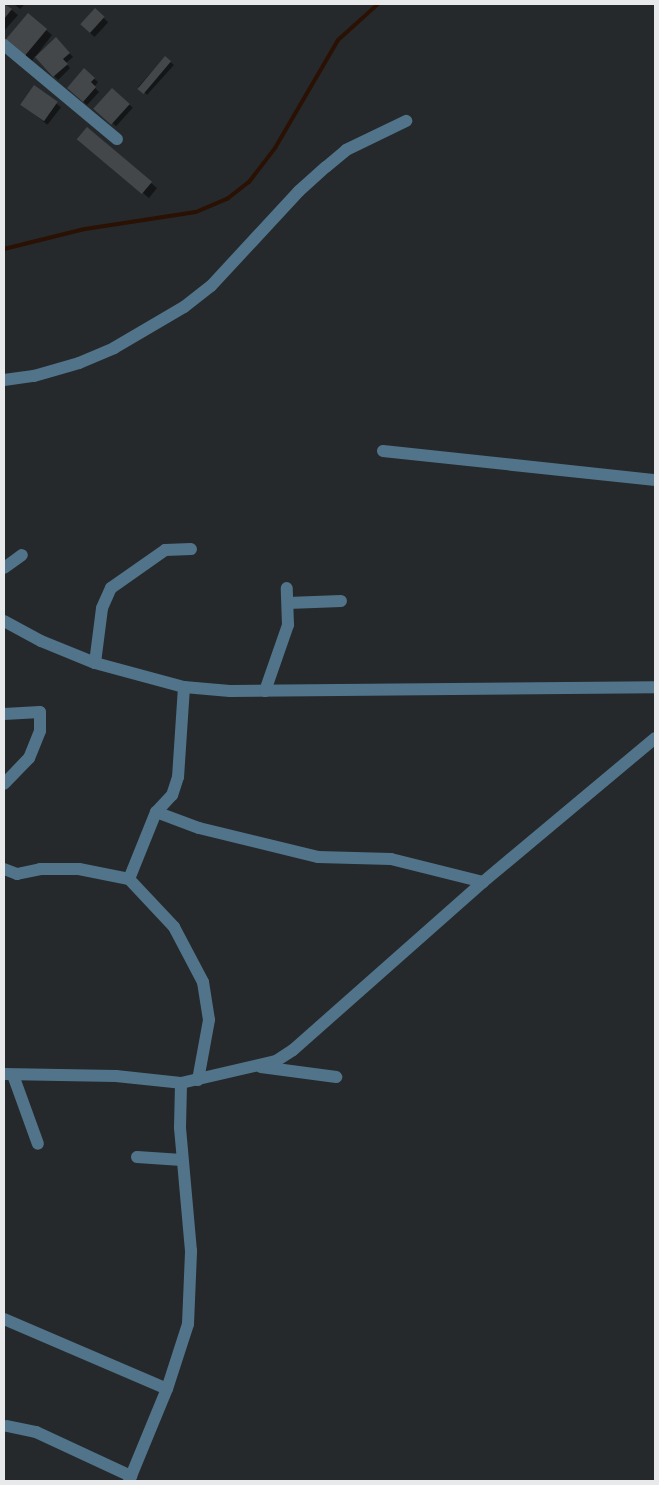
<!DOCTYPE html>
<style>
body{margin:0}
#map{position:relative;width:659px;height:1485px;overflow:hidden;background:#25292b;font-family:"DejaVu Sans",sans-serif}
div>[style]{position:absolute}
.shadow>*{inset:0;background:#0007;transform-origin:0 0}
.stream>*{height:4px;margin:-2px;padding:0 2px;transform-origin:2px;border-radius:2px;background:#2a1103}
.building>*{inset:0;background:#43474a;transform-origin:0 0}
.minor>*{height:12px;margin:-6px;padding:0 6px;transform-origin:6px;border-radius:6px;background:#51748b}
span{translate:-50% -50%;white-space:nowrap;text-align:center;line-height:1.15;-webkit-text-stroke:4.5px #101112;paint-order:stroke}
.frame{position:absolute;inset:0;border:5px solid #e7e9eb;pointer-events:none}
</style>
<div id="map">
<div class="shadow">
<i style="clip-path:polygon(4px 4px,18px 15px,4px 31px)"></i>
<i style="clip-path:polygon(14px 4px,25px 4px,20px 9px)"></i>
<i style="left:95px;top:10px;width:18px;height:20px;rotate:43deg"></i>
<i style="clip-path:polygon(46px 30px,52px 35px,36px 56px,56px 39px,73px 57px,66px 63px,70px 68px,58px 80px,35px 56px,32px 61px,14px 46px)"></i>
<i style="left:165px;top:57px;width:12px;height:40px;rotate:42deg"></i>
<i style="clip-path:polygon(84px 70px,98px 82px,94px 87px,99px 92px,87px 105px,68px 88px)"></i>
<i style="left:35px;top:87px;width:33px;height:22px;rotate:38deg"></i>
<i style="left:112px;top:89px;width:28px;height:25px;rotate:42deg"></i>
<i style="clip-path:polygon(87px 129px,157px 188px,149px 198px,85px 145px)"></i>
</div>
<div class="stream">
<i style="left:4px;top:249px;width:83px;rotate:-13.9deg"></i>
<i style="left:85px;top:229px;width:112px;rotate:-8.7deg"></i>
<i style="left:196px;top:212px;width:34px;rotate:-23deg"></i>
<i style="left:227px;top:199px;width:28px;rotate:-38deg"></i>
<i style="left:249px;top:182px;width:43px;rotate:-52.6deg"></i>
<i style="left:275px;top:148px;width:125px;rotate:-59.7deg"></i>
<i style="left:338px;top:40px;width:54px;rotate:-42deg"></i>
</div>
<div class="building">
<i style="clip-path:polygon(4px 4px,12px 9px,4px 19px)"></i>
<i style="left:95px;top:8px;width:13px;height:22px;rotate:42deg"></i>
<i style="left:28px;top:13px;width:25px;height:35px;rotate:40deg"></i>
<i style="clip-path:polygon(56px 37px,70px 53px,63px 59px,68px 64px,53px 77px,35px 57px)"></i>
<i style="left:165px;top:56px;width:8px;height:43px;rotate:40deg"></i>
<i style="clip-path:polygon(84px 68px,95px 78px,91px 82px,96px 87px,83px 102px,67px 88px)"></i>
<i style="left:34px;top:85px;width:29px;height:24px;rotate:35deg"></i>
<i style="left:112px;top:88px;width:24px;height:28px;rotate:42deg"></i>
<i style="left:87px;top:127px;width:85px;height:16px;rotate:40deg"></i>
</div>
<div class="minor">
<i style="left:4px;top:45px;width:147px;rotate:39.8deg"></i>
<i style="left:4px;top:380px;width:30px;rotate:-8deg"></i>
<i style="left:34px;top:376px;width:47px;rotate:-16.1deg"></i>
<i style="left:79px;top:363px;width:38px;rotate:-23deg"></i>
<i style="left:114px;top:348px;width:81px;rotate:-30.4deg"></i>
<i style="left:184px;top:307px;width:34px;rotate:-38deg"></i>
<i style="left:211px;top:286px;width:129px;rotate:-47.2deg"></i>
<i style="left:299px;top:191px;width:36px;rotate:-42deg"></i>
<i style="left:326px;top:167px;width:26px;rotate:-40deg"></i>
<i style="left:346px;top:150px;width:67px;rotate:-25.8deg"></i>
<i style="left:383px;top:451px;width:274px;rotate:6.1deg"></i>
<i style="left:4px;top:568px;width:22px;rotate:-36deg"></i>
<i style="left:288px;top:603px;width:53px;rotate:-2.2deg"></i>
<i style="left:4px;top:621px;width:42px;rotate:28.4deg"></i>
<i style="left:41px;top:641px;width:58px;rotate:22.2deg"></i>
<i style="left:95px;top:663px;width:92px;rotate:15.1deg"></i>
<i style="left:184px;top:687px;width:46px;rotate:5deg"></i>
<i style="left:230px;top:691px;width:425px;rotate:-0.5deg"></i>
<i style="left:95px;top:663px;width:55px;rotate:-82.7deg"></i>
<i style="left:102px;top:608px;width:22px;rotate:-66deg"></i>
<i style="left:111px;top:588px;width:66px;rotate:-35.1deg"></i>
<i style="left:165px;top:550px;width:26px;rotate:-2deg"></i>
<i style="left:184px;top:687px;width:90px;rotate:93.8deg"></i>
<i style="left:178px;top:777px;width:19px;rotate:108deg"></i>
<i style="left:172px;top:795px;width:23px;rotate:133deg"></i>
<i style="left:156px;top:812px;width:72px;rotate:111.9deg"></i>
<i style="left:129px;top:879px;width:66px;rotate:46.8deg"></i>
<i style="left:174px;top:927px;width:62px;rotate:62.2deg"></i>
<i style="left:203px;top:982px;width:38px;rotate:81deg"></i>
<i style="left:209px;top:1020px;width:61px;rotate:100.4deg"></i>
<i style="left:265px;top:691px;width:70px;rotate:-70.8deg"></i>
<i style="left:288px;top:625px;width:37px;rotate:-92deg"></i>
<i style="left:4px;top:714px;width:36px;rotate:-3deg"></i>
<i style="left:40px;top:712px;width:19px;rotate:90deg"></i>
<i style="left:40px;top:731px;width:29px;rotate:112deg"></i>
<i style="left:29px;top:758px;width:36px;rotate:134deg"></i>
<i style="left:156px;top:812px;width:46px;rotate:20.4deg"></i>
<i style="left:199px;top:828px;width:122px;rotate:13.7deg"></i>
<i style="left:318px;top:857px;width:73px;rotate:1.6deg"></i>
<i style="left:391px;top:859px;width:95px;rotate:14deg"></i>
<i style="left:4px;top:869px;width:14px;rotate:21deg"></i>
<i style="left:17px;top:874px;width:24px;rotate:-12deg"></i>
<i style="left:40px;top:869px;width:39px"></i>
<i style="left:79px;top:869px;width:51px;rotate:11.3deg"></i>
<i style="left:261px;top:1067px;width:76px;rotate:7.6deg"></i>
<i style="left:4px;top:1074px;width:112px;rotate:1deg"></i>
<i style="left:116px;top:1076px;width:65px;rotate:6.1deg"></i>
<i style="left:181px;top:1083px;width:98px;rotate:-13deg"></i>
<i style="left:276px;top:1061px;width:20px;rotate:-33deg"></i>
<i style="left:293px;top:1050px;width:254px;rotate:-41.5deg"></i>
<i style="left:483px;top:882px;width:224px;rotate:-39.9deg"></i>
<i style="left:13px;top:1075px;width:73px;rotate:70.1deg"></i>
<i style="left:137px;top:1157px;width:45px;rotate:3.8deg"></i>
<i style="left:4px;top:1319px;width:177px;rotate:23.2deg"></i>
<i style="left:7px;top:1426px;width:30px;rotate:12deg"></i>
<i style="left:36px;top:1432px;width:105px;rotate:24.9deg"></i>
<i style="left:129px;top:1481px;width:100px;rotate:-67.6deg"></i>
<i style="left:167px;top:1389px;width:68px;rotate:-72.1deg"></i>
<i style="left:188px;top:1324px;width:73px;rotate:-87.6deg"></i>
<i style="left:191px;top:1251px;width:123px;rotate:-95.1deg"></i>
<i style="left:180px;top:1128px;width:45px;rotate:-88.7deg"></i>
</div>
<div class="frame"></div>
</div>
